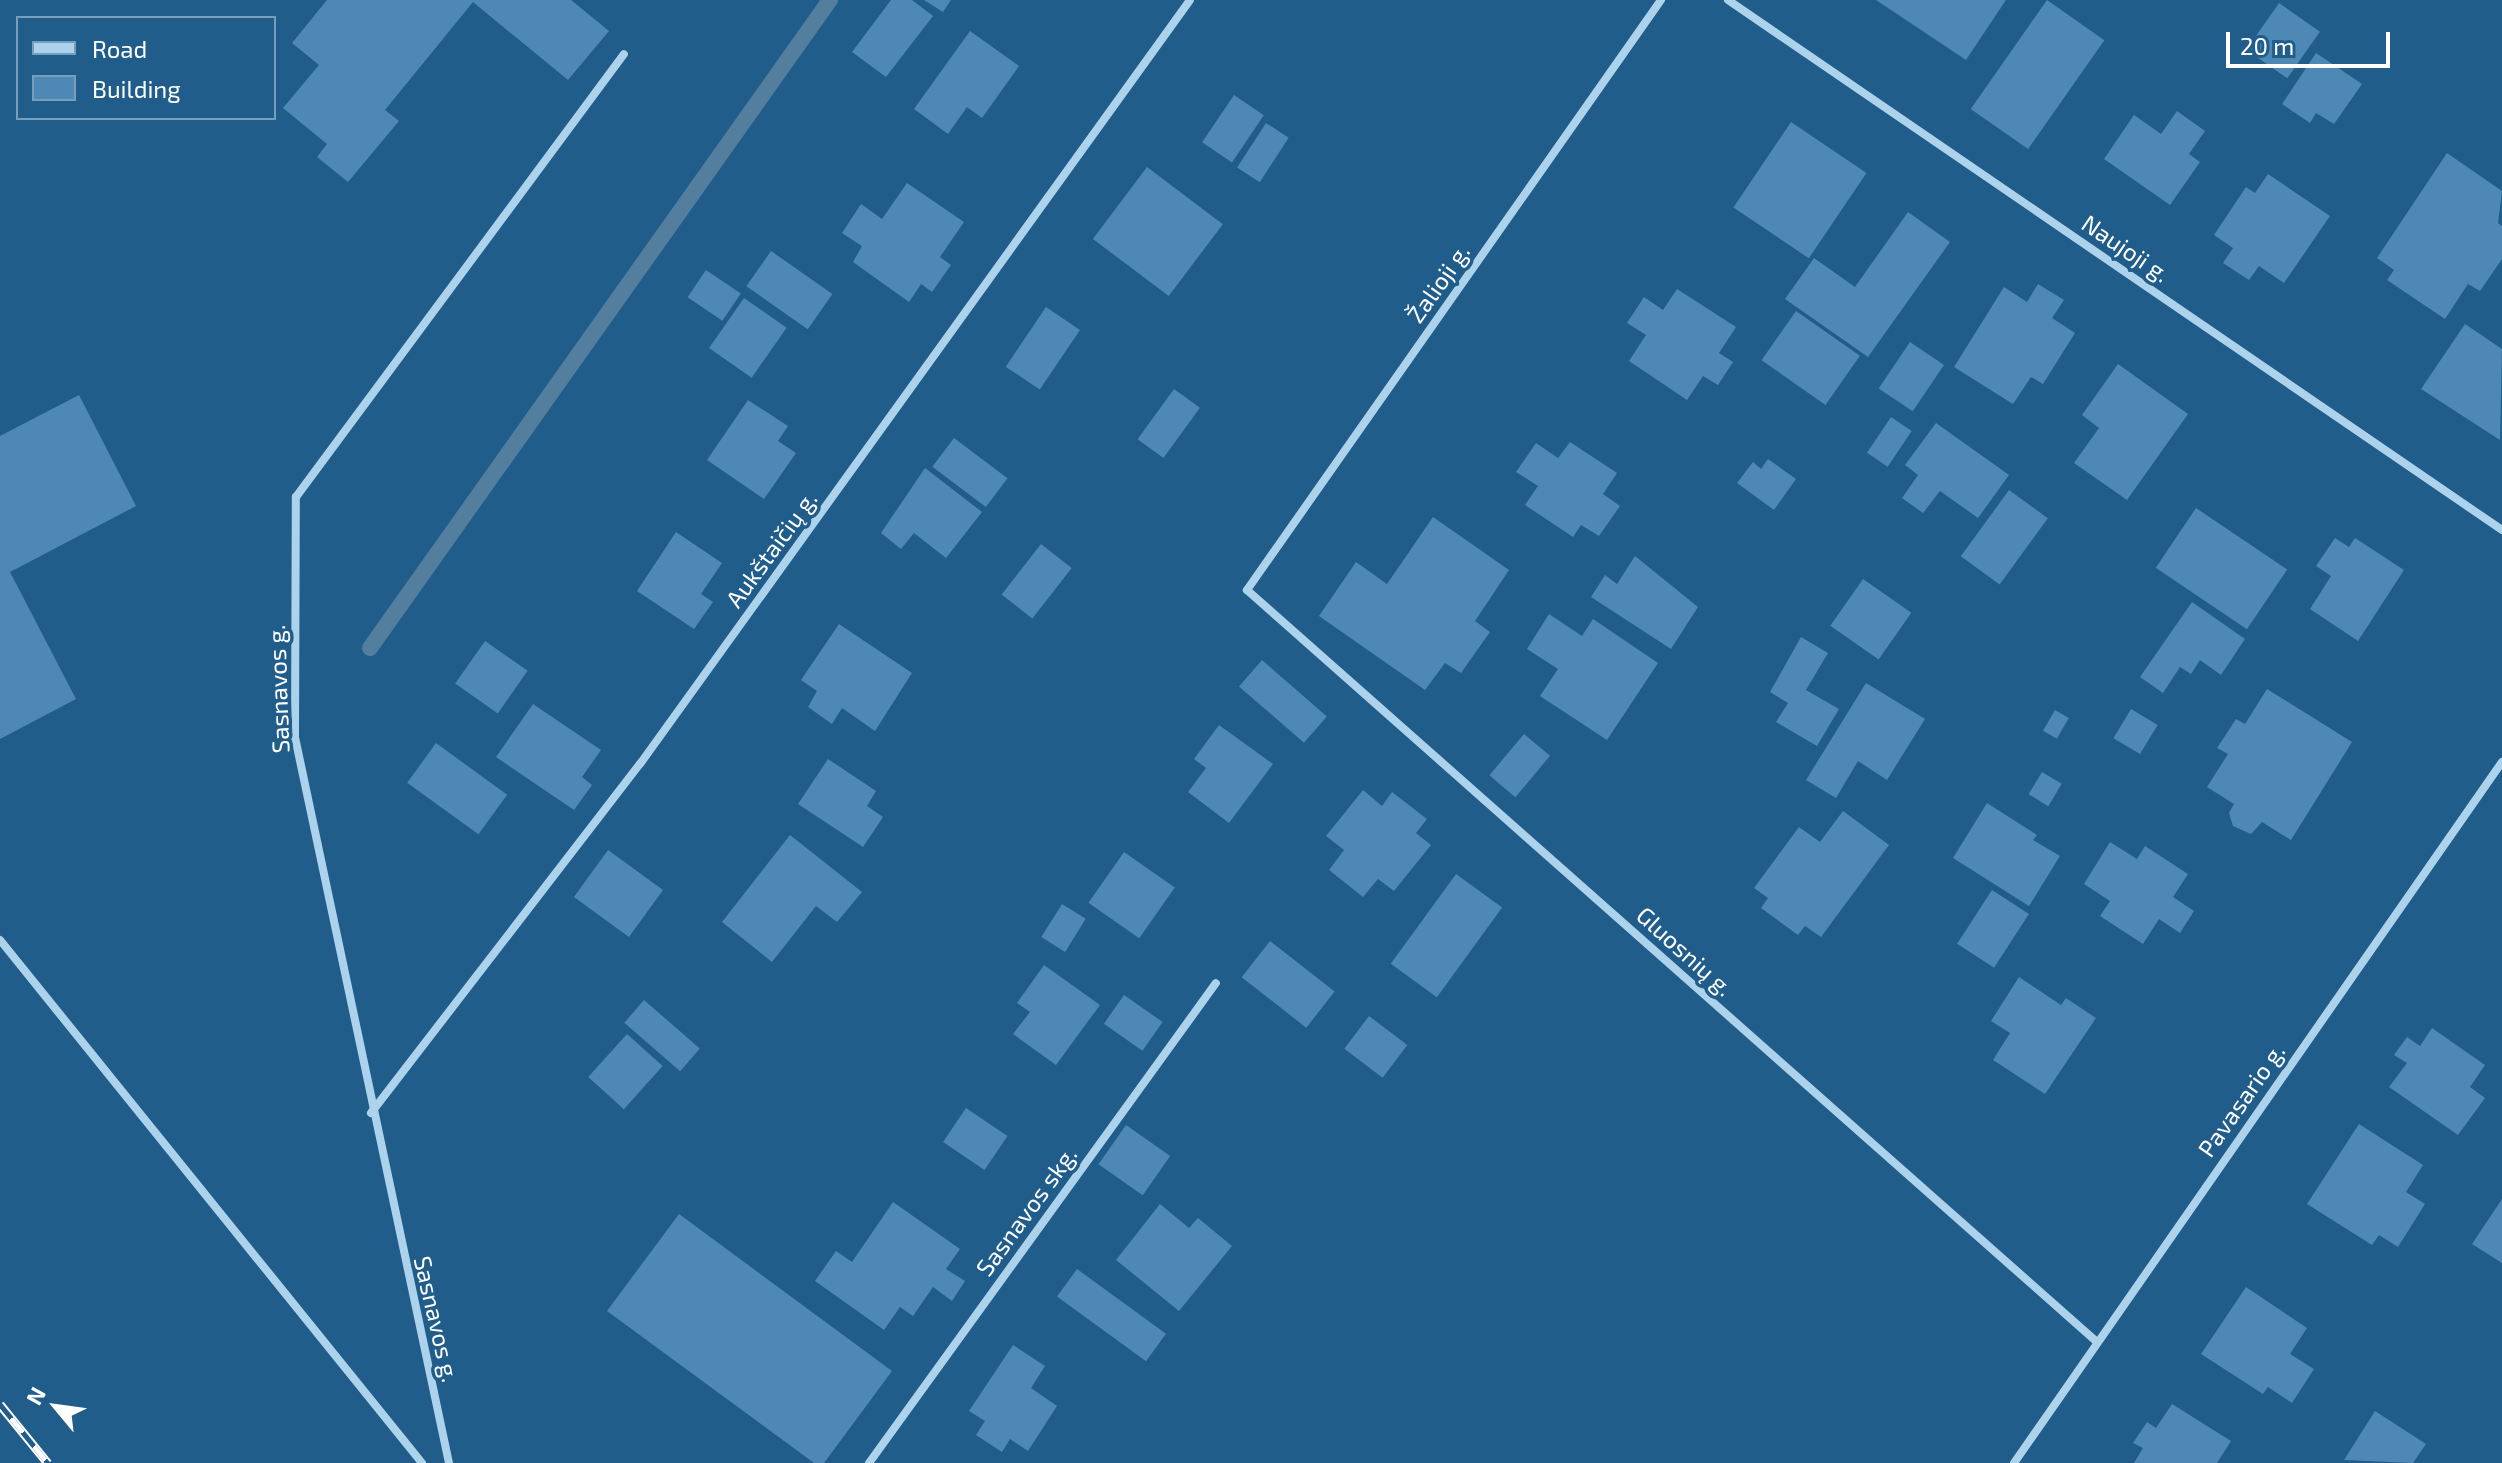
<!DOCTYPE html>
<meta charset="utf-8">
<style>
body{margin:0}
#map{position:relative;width:2502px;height:1463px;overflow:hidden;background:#205d8b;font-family:"Exo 2",sans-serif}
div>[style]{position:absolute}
.stream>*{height:16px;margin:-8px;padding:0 8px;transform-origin:8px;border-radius:8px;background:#537e9d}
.building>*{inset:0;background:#4d89b4;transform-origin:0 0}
.minor>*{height:8px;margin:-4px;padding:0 4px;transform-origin:4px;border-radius:4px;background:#add2eb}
.rail>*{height:9px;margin-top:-4.5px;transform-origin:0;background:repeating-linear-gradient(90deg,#205d8b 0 18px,#fff 0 36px);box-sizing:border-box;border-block:2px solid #fff}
span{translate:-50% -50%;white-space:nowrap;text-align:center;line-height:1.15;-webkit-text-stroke:7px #205d8b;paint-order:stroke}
.street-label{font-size:24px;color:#fff}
.legend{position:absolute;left:16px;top:16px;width:260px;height:104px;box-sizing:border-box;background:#205d8b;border:2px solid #799eb9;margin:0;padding:10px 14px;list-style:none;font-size:24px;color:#fff}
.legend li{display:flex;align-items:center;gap:16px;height:40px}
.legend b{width:40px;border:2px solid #799eb9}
.north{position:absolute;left:16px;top:1367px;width:80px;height:80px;-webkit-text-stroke:6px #205d8b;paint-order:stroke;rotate:299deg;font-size:22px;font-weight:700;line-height:32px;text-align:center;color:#fff}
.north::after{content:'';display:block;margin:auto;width:28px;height:36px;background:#fff;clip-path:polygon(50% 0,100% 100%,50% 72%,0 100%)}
.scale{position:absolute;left:2226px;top:32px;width:164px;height:36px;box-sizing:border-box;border:4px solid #fff;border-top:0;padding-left:10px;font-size:24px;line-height:28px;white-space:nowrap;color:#fff;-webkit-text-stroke:6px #205d8b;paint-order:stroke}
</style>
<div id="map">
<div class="stream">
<i style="left:370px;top:648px;width:795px;rotate:-54.63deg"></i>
</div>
<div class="building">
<i style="clip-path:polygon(327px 0,571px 0,609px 31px,568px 80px,473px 2px,385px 110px,399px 121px,348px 182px,317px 157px,327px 144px,283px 108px,319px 65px,292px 43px)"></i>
<i style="clip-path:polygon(891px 0,912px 0,933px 16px,886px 77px,852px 52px)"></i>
<i style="clip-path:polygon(924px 0,951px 0,943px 12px)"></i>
<i style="clip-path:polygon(1876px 0,2006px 0,1966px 60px)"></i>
<i style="left:2047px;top:0;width:70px;height:133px;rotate:35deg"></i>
<i style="left:2279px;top:3px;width:50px;height:57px;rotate:35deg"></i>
<i style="clip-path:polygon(970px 31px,1019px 66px,982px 118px,967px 107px,948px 134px,914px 109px)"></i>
<i style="clip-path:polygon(2316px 53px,2362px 84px,2334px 124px,2316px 113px,2310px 123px,2282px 104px)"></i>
<i style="left:1234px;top:95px;width:36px;height:57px;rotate:34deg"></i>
<i style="clip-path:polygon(2177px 111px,2205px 131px,2189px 154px,2200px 162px,2170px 205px,2104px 159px,2134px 115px,2161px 134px)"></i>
<i style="left:1791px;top:122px;width:91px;height:103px;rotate:34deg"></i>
<i style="left:1266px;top:123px;width:27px;height:53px;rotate:33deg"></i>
<i style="clip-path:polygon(2447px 153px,2502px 191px,2498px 223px,2502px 226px,2502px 259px,2480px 291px,2468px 284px,2445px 319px,2387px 280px,2394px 270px,2377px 258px)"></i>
<i style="left:1147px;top:167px;width:95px;height:90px;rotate:37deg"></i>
<i style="clip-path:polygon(2268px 174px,2330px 216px,2284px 283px,2259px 266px,2249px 280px,2223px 263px,2233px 248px,2214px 235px,2246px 187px,2255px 193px)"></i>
<i style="clip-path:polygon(907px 183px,964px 222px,940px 257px,951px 265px,932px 292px,921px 284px,909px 302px,853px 262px,862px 246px,842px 233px,861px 204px,882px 219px)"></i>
<i style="clip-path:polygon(1908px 212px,1950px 242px,1868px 357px,1785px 299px,1814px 258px,1855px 287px)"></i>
<i style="left:771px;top:251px;width:75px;height:43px;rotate:35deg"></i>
<i style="left:706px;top:270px;width:42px;height:33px;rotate:34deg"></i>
<i style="clip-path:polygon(2038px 284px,2064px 300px,2052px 318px,2075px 333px,2043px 384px,2031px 377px,2013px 404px,1954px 367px,2004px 287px,2027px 302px)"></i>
<i style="clip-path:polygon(1677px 289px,1736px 327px,1719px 353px,1733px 362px,1718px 385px,1703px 376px,1687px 400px,1629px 361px,1646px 335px,1627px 323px,1644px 297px,1663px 310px)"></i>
<i style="left:744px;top:298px;width:52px;height:61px;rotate:35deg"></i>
<i style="left:1046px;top:307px;width:41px;height:72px;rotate:34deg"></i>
<i style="left:1796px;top:311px;width:78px;height:60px;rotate:35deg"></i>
<i style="clip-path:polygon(2465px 324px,2502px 349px,2500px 440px,2421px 389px)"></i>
<i style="left:1910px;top:342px;width:41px;height:56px;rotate:34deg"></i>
<i style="clip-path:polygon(2118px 364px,2188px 414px,2127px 500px,2074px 463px,2099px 428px,2082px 415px)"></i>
<i style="left:1174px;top:389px;width:32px;height:62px;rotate:36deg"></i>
<i style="clip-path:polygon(79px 395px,136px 506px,10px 572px,76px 699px,0 739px,0 436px)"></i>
<i style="clip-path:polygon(748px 400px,788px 426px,778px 441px,796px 453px,764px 499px,707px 460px)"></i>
<i style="left:1891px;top:417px;width:25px;height:43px;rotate:34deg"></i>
<i style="clip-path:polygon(1936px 423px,2009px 475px,1978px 518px,1940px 491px,1923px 513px,1902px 498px,1918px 475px,1905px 465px)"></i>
<i style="left:954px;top:438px;width:67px;height:36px;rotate:37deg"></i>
<i style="clip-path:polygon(1570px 442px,1617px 473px,1603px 494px,1620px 506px,1599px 536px,1581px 525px,1573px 537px,1525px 505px,1538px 486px,1516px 472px,1536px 443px,1558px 458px)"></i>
<i style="clip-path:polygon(1768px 459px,1796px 479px,1774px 510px,1737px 483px,1753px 462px,1761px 469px)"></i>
<i style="clip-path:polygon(925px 468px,982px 512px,946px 558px,914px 533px,901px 549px,881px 533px)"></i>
<i style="left:2009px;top:490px;width:48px;height:82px;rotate:36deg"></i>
<i style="left:2196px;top:508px;width:110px;height:72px;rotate:34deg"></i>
<i style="clip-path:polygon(1433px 517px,1509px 570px,1475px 621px,1490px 632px,1461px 673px,1445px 663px,1425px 690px,1319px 616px,1356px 562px,1387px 584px)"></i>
<i style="clip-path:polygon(676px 532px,722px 563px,701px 594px,713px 602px,694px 629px,637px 591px)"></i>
<i style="clip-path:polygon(2335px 538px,2349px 547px,2355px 538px,2404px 570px,2358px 641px,2310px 609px,2331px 576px,2316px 566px)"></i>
<i style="left:1041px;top:544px;width:39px;height:64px;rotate:38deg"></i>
<i style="clip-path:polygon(1635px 556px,1698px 607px,1671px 649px,1591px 597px,1605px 575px,1617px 584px)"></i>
<i style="left:1863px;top:579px;width:59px;height:57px;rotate:35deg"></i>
<i style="clip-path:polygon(2192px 602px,2245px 639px,2221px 675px,2200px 660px,2191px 674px,2180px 667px,2163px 693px,2140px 677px)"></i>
<i style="clip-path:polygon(1549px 614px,1582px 636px,1593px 619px,1658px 663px,1607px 740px,1540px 696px,1558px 669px,1527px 649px)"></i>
<i style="clip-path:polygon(839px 624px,912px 673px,875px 731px,842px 708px,832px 724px,808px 707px,817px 691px,801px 680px)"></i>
<i style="clip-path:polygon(1801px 637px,1828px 653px,1806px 690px,1839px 709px,1817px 746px,1776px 722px,1788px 703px,1770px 692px)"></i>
<i style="left:485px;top:641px;width:52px;height:52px;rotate:35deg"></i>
<i style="left:1262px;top:660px;width:86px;height:35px;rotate:41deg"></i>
<i style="clip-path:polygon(1866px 683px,1925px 719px,1887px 780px,1858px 761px,1836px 798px,1806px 780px)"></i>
<i style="clip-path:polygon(2267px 689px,2352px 742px,2291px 840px,2262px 822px,2251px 834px,2233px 826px,2229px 813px,2234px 804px,2207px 787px,2228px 754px,2217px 748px,2236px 719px,2245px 724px)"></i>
<i style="clip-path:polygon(533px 704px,601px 750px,582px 777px,592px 785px,574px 810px,496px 757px)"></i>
<i style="left:2131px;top:709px;width:31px;height:34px;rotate:31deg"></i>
<i style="left:2055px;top:710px;width:16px;height:24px;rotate:30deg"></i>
<i style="clip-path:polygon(1219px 725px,1273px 764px,1229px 823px,1188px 792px,1206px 768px,1194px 759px)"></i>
<i style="left:1524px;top:734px;width:34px;height:54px;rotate:40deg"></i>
<i style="left:436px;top:743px;width:88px;height:49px;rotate:36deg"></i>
<i style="clip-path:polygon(828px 759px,876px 791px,867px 806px,883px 817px,863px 847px,798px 804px)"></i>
<i style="left:2042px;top:772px;width:23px;height:26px;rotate:31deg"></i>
<i style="clip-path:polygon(1363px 790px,1382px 806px,1392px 792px,1427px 819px,1416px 833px,1431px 845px,1394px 891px,1378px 879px,1363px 897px,1329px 870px,1344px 850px,1326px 836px)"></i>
<i style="clip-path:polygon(1987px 803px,2037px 835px,2033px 840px,2060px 856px,2029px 906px,1953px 858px)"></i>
<i style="clip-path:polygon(1843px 811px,1889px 845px,1821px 937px,1805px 926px,1798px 935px,1761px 908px,1768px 898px,1754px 888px,1799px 827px,1820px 842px)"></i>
<i style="clip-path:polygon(790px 835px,862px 892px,837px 922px,816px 906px,772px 962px,722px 922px)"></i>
<i style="clip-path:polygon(2110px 842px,2137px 859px,2145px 846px,2188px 874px,2173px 897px,2194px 911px,2180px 933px,2159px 919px,2143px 944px,2100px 916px,2110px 901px,2084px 884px)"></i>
<i style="left:608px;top:850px;width:68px;height:58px;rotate:36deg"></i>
<i style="left:1124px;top:852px;width:62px;height:62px;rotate:35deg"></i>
<i style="left:1456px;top:874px;width:57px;height:111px;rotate:36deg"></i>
<i style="left:1992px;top:890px;width:44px;height:64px;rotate:33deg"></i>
<i style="left:1062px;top:904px;width:28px;height:39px;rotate:32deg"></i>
<i style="left:1270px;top:941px;width:82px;height:46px;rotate:38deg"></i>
<i style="clip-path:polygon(1044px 965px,1100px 1005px,1056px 1065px,1013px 1034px,1030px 1012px,1017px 1003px)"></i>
<i style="clip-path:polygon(2019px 977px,2061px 1005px,2066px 998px,2096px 1018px,2045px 1094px,1993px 1060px,2010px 1033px,1991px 1021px)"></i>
<i style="left:1124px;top:995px;width:47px;height:35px;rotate:35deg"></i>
<i style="left:644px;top:1000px;width:74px;height:30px;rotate:41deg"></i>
<i style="left:1369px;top:1016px;width:48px;height:41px;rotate:37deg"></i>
<i style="clip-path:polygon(2432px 1028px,2485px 1065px,2470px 1087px,2485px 1098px,2458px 1135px,2389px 1087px,2407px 1063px,2394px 1055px,2407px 1037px,2420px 1046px)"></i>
<i style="left:627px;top:1034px;width:48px;height:58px;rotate:42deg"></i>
<i style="left:966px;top:1108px;width:50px;height:41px;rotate:34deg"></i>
<i style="clip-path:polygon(2359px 1124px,2423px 1165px,2406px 1192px,2425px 1204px,2398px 1247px,2379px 1235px,2372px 1245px,2307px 1204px)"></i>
<i style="left:1126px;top:1125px;width:54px;height:48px;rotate:35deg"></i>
<i style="clip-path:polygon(2502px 1199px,2502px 1263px,2472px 1244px)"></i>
<i style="clip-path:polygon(893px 1202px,960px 1249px,946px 1269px,965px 1281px,952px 1301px,933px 1287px,913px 1316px,900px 1307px,884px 1330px,815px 1281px,836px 1251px,852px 1262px)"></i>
<i style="clip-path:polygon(1160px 1204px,1189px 1228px,1198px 1218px,1232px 1246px,1179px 1311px,1116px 1260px)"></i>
<i style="clip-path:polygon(679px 1214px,892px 1371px,824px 1463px,814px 1463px,607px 1311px)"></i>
<i style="left:1077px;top:1269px;width:110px;height:34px;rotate:36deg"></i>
<i style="clip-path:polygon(2246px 1287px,2307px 1328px,2290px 1354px,2314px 1369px,2292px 1403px,2268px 1387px,2263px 1394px,2201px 1354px)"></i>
<i style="clip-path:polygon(1013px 1345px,1045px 1366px,1031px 1388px,1057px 1406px,1028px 1451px,1010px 1439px,1002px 1452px,976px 1435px,985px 1421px,969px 1411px)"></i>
<i style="clip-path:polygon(2172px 1404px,2231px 1441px,2217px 1463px,2134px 1463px,2143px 1448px,2133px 1443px,2147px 1422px,2156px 1428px)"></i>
<i style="clip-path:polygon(2375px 1411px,2426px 1444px,2413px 1463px,2344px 1460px)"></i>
</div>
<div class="minor">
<i style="left:1661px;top:0;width:721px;rotate:125.06deg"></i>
<i style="left:1247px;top:590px;width:1133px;rotate:41.5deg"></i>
<i style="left:1728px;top:0;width:938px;rotate:34.4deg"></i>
<i style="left:0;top:940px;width:672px;rotate:51.1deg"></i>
<i style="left:371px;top:1113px;width:441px;rotate:-52.4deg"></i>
<i style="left:640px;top:764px;width:941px;rotate:-54.25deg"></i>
<i style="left:449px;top:1463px;width:742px;rotate:-101.98deg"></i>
<i style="left:295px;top:737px;width:240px;rotate:-89.8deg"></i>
<i style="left:296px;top:497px;width:551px;rotate:-53.48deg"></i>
<i style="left:869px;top:1463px;width:592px;rotate:-54.14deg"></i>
<i style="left:2014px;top:1463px;width:854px;rotate:-55.16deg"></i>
</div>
<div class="rail">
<i style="left:0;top:1404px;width:76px;rotate:50.9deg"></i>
</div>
<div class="street-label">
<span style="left:2126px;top:248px;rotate:34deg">Naujoji g.</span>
<span style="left:1438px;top:283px;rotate:-55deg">Žalioji g.</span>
<span style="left:771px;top:549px;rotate:-54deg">Aukštaičių g.</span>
<span style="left:278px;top:689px;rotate:-92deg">Sasnavos g.</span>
<span style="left:1685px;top:951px;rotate:42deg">Gluosnių g.</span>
<span style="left:2241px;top:1100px;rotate:-55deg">Pavasario g.</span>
<span style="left:1026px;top:1211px;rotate:-54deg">Sasnavos skg.</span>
<span style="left:437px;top:1319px;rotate:77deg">Sasnavos g.</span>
</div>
<ul class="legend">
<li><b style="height:10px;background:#add2eb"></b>Road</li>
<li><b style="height:22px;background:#4d89b4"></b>Building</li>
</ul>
<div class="north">N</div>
<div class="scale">20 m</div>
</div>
